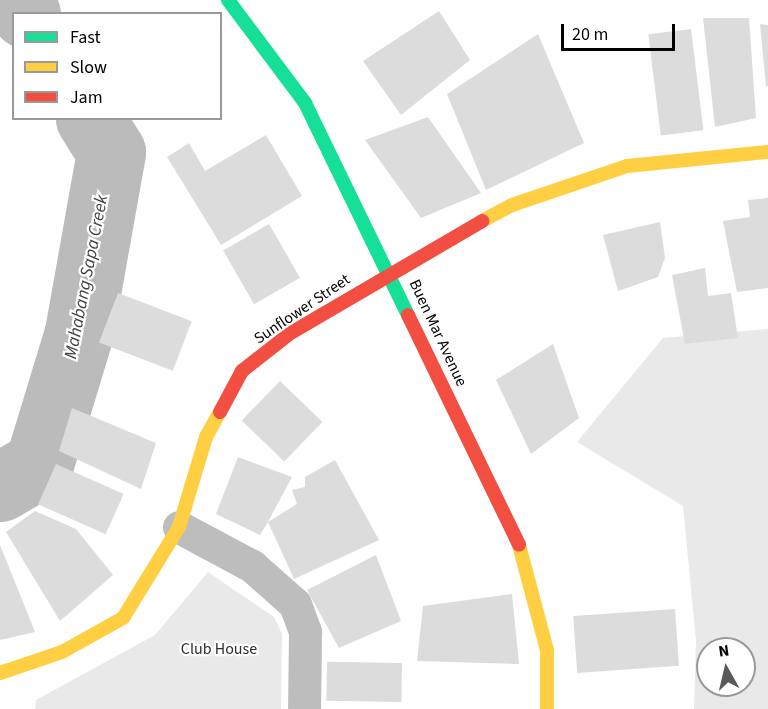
<!DOCTYPE html>
<style>
body{margin:0}
#map{position:relative;width:768px;height:709px;overflow:hidden;background:#fff;font-family:"Source Sans 3",sans-serif}
div>[style]{position:absolute}
.green>*{inset:0;background:#e9e9e9}
.river>*{height:69px;margin:-34.5px;padding:0 34.5px;transform-origin:34.5px;border-radius:34.5px;background:#bbb}
.building>*{inset:0;background:#dcdcdc;transform-origin:0 0}
.street>*{height:33px;margin:-16.5px;padding:0 16.5px;transform-origin:16.5px;border-radius:16.5px;background:#bdbdbd}
.fast>*{height:14px;margin:-7px;padding:0 7px;transform-origin:7px;border-radius:7px;background:#16e098}
.slow>*{height:14px;margin:-7px;padding:0 7px;transform-origin:7px;border-radius:7px;background:#ffcf43}
.jam>*{height:14px;margin:-7px;padding:0 7px;transform-origin:7px;border-radius:7px;background:#f24e42}
span{translate:-50% -50%;white-space:nowrap;text-align:center;line-height:1.15;-webkit-text-stroke:4.5px #fff;paint-order:stroke}
.street-label{font-size:16px;color:#000}
.park-label{font-size:16px;color:#2e2e2e}
.water-label{font-size:18px;color:#3f3f3f;font-style:italic}
.legend{position:absolute;left:12px;top:12px;width:210px;height:108px;box-sizing:border-box;background:#fff;border:2px solid #999;margin:0;padding:8px 10px;list-style:none;font-size:18px;color:#000}
.legend li{display:flex;align-items:center;gap:12px;height:30px}
.legend b{width:30px;border:2px solid #999}
.north{position:absolute;left:696px;top:637px;width:60px;height:60px;box-sizing:border-box;background:#fff;border:2px solid #999;border-radius:50%;rotate:352deg;font-size:16px;font-weight:700;line-height:24px;text-align:center;color:#000}
.north::after{content:'';display:block;margin:auto;width:21px;height:27px;background:#595959;clip-path:polygon(50% 0,100% 100%,50% 72%,0 100%)}
.scale{position:absolute;left:561px;top:24px;width:114px;height:27px;box-sizing:border-box;border:3px solid #000;border-top:0;padding-left:8px;font-size:18px;line-height:21px;white-space:nowrap;color:#000;-webkit-text-stroke:4px #fff;paint-order:stroke}
</style>
<div id="map">
<div class="green">
<i style="clip-path:polygon(evenodd,768px 329px,768px 709px,694px 709px,696px 641px,683px 506px,577px 442px,663px 338px,768px 329px,708px 649px,744px 649px,744px 685px,708px 685px,708px 649px)"></i>
<i style="clip-path:polygon(208px 572px,274px 617px,282px 634px,281px 709px,35px 709px,36px 700px,155px 635px)"></i>
</div>
<div class="river">
<i style="left:18px;top:0;width:16px;rotate:60deg"></i>
<i style="left:0;top:487px;width:45px;rotate:-30.5deg"></i>
<i style="left:39px;top:464px;width:138px;rotate:-73.1deg"></i>
<i style="left:79px;top:332px;width:183px;rotate:-79.9deg"></i>
<i style="left:111px;top:152px;width:40px;rotate:-122deg"></i>
</div>
<div class="building">
<i style="clip-path:polygon(439px 11px,470px 60px,401px 115px,363px 61px)"></i>
<i style="clip-path:polygon(703px 18px,749px 18px,756px 118px,715px 127px)"></i>
<i style="clip-path:polygon(760px 24px,768px 25px,768px 86px,766px 86px)"></i>
<i style="left:691px;top:29px;width:102px;height:43px;rotate:83deg"></i>
<i style="clip-path:polygon(538px 34px,584px 143px,486px 190px,447px 94px)"></i>
<i style="clip-path:polygon(428px 117px,481px 193px,421px 218px,365px 140px)"></i>
<i style="clip-path:polygon(266px 135px,302px 196px,221px 245px,167px 157px,189px 143px,205px 171px)"></i>
<i style="clip-path:polygon(768px 198px,768px 288px,737px 292px,723px 221px,750px 217px,748px 200px)"></i>
<i style="clip-path:polygon(660px 222px,665px 258px,658px 277px,618px 291px,603px 235px)"></i>
<i style="left:269px;top:224px;width:62px;height:53px;rotate:60deg"></i>
<i style="clip-path:polygon(705px 268px,708px 296px,731px 293px,738px 338px,685px 344px,672px 275px)"></i>
<i style="left:118px;top:293px;width:79px;height:53px;rotate:21deg"></i>
<i style="clip-path:polygon(553px 344px,579px 418px,531px 454px,496px 380px)"></i>
<i style="left:280px;top:381px;width:59px;height:55px;rotate:44deg"></i>
<i style="clip-path:polygon(72px 408px,156px 443px,141px 489px,59px 451px)"></i>
<i style="clip-path:polygon(238px 457px,292px 477px,268px 522px,297px 504px,292px 490px,305px 487px,305px 477px,335px 460px,379px 540px,294px 579px,268px 522px,260px 535px,216px 514px)"></i>
<i style="left:56px;top:464px;width:74px;height:44px;rotate:24deg"></i>
<i style="clip-path:polygon(35px 511px,76px 529px,113px 575px,60px 621px,6px 532px)"></i>
<i style="clip-path:polygon(0 545px,35px 632px,0 640px)"></i>
<i style="clip-path:polygon(376px 555px,401px 621px,339px 648px,307px 590px)"></i>
<i style="clip-path:polygon(512px 594px,519px 664px,417px 661px,423px 606px)"></i>
<i style="left:675px;top:609px;width:57px;height:102px;rotate:86deg"></i>
<i style="left:402px;top:663px;width:39px;height:75px;rotate:91deg"></i>
</div>
<div class="street">
<i style="left:179px;top:527px;width:83px;rotate:28.1deg"></i>
<i style="left:252px;top:566px;width:57px;rotate:41.5deg"></i>
<i style="left:295px;top:604px;width:30px;rotate:70deg"></i>
<i style="left:305px;top:632px;width:77px;rotate:90.7deg"></i>
</div>
<div class="fast">
<i style="left:228px;top:0;width:129px;rotate:53.2deg"></i>
<i style="left:305px;top:103px;width:236px;rotate:64.1deg"></i>
</div>
<div class="slow">
<i style="left:482px;top:221px;width:34px;rotate:-28deg"></i>
<i style="left:512px;top:205px;width:121px;rotate:-18.7deg"></i>
<i style="left:627px;top:166px;width:142px;rotate:-5.7deg"></i>
<i style="left:519px;top:545px;width:109px;rotate:75.1deg"></i>
<i style="left:547px;top:650px;width:59px;rotate:90deg"></i>
<i style="left:0;top:673px;width:65px;rotate:-18.7deg"></i>
<i style="left:62px;top:652px;width:70px;rotate:-29.1deg"></i>
<i style="left:123px;top:618px;width:107px;rotate:-58.4deg"></i>
<i style="left:179px;top:527px;width:94px;rotate:-73.3deg"></i>
<i style="left:206px;top:437px;width:29px;rotate:-61deg"></i>
</div>
<div class="jam">
<i style="left:408px;top:315px;width:255px;rotate:64.2deg"></i>
<i style="left:220px;top:412px;width:47px;rotate:-61.8deg"></i>
<i style="left:242px;top:371px;width:60px;rotate:-38.2deg"></i>
<i style="left:289px;top:334px;width:224px;rotate:-30.3deg"></i>
</div>
<div class="street-label">
<span style="left:302px;top:309px;rotate:-34deg">Sunflower Street</span>
<span style="left:438px;top:333px;rotate:65deg">Buen Mar Avenue</span>
</div>
<div class="park-label">
<span style="left:219px;top:649px">Club House</span>
</div>
<div class="water-label">
<span style="left:87px;top:277px;rotate:-79deg">Mahabang Sapa Creek</span>
</div>
<ul class="legend">
<li><b style="height:8px;background:#16e098"></b>Fast</li>
<li><b style="height:8px;background:#ffcf43"></b>Slow</li>
<li><b style="height:8px;background:#f24e42"></b>Jam</li>
</ul>
<div class="north">N</div>
<div class="scale">20 m</div>
</div>
